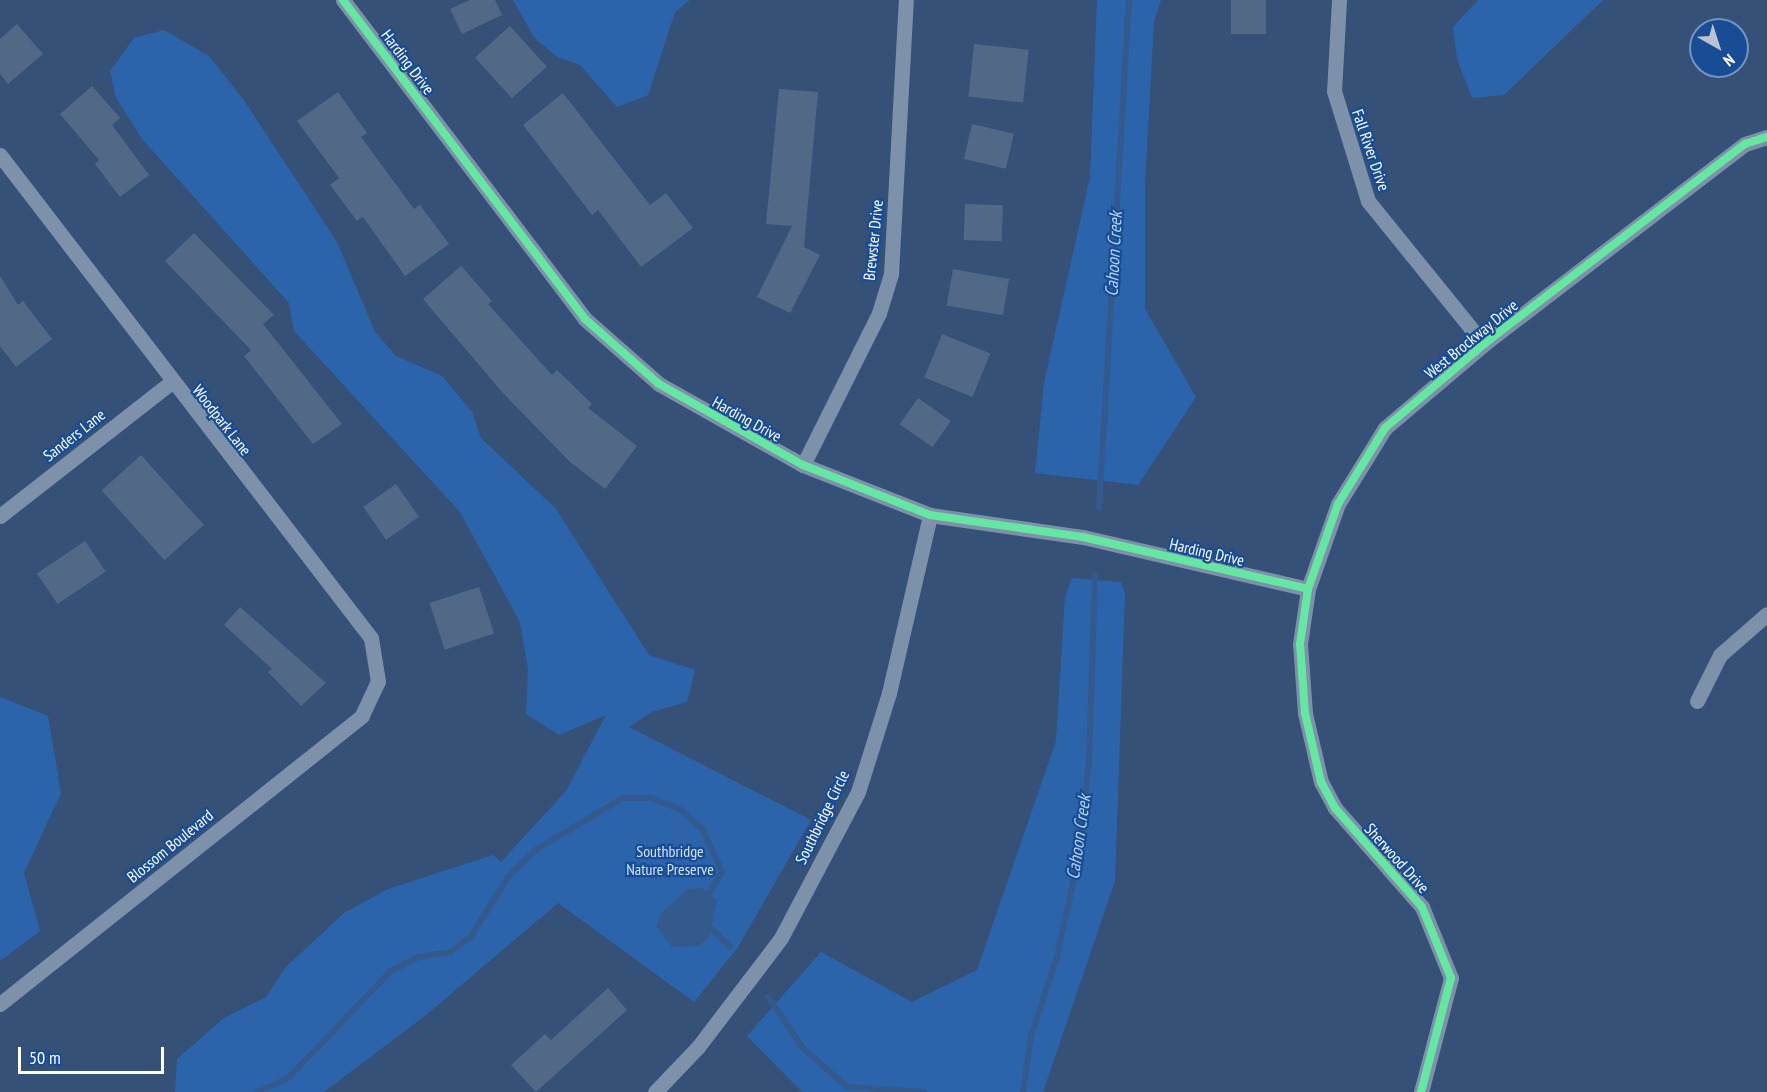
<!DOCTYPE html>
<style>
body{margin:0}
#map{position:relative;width:1767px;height:1092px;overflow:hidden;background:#355178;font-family:"PT Sans Narrow",sans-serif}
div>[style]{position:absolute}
.green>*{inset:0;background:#2c64ab}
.water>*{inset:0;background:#345a8d}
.stream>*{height:6px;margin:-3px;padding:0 3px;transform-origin:3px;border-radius:3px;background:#345a8d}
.building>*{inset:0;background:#516987;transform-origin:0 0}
.street>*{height:15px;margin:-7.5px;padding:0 7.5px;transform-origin:7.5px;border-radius:7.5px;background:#7d91ab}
.cycleway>*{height:8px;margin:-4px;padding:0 4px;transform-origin:4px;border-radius:4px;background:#66e7a1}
span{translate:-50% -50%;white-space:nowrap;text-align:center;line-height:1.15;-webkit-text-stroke:4.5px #184d95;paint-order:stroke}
.street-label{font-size:16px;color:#fff}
.park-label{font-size:16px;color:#d0e3fb}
.water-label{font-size:18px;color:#b5d3f7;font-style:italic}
.north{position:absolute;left:1689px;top:18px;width:60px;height:60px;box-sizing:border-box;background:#184d95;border:2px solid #7494bf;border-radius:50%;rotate:141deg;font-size:16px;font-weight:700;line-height:24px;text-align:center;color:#fff}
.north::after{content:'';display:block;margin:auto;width:21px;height:27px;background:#b8c2d0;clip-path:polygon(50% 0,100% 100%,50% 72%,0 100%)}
.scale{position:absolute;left:18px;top:1047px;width:146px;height:27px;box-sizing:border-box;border:3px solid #fff;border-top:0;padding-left:8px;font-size:18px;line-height:21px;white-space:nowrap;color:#fff;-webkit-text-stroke:4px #184d95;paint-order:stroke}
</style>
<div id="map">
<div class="green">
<i style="clip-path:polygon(513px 0,690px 0,675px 12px,648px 95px,617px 107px,580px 65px,557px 57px,534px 37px)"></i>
<i style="clip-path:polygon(1097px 0,1161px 0,1154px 21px,1145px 183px,1145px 309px,1196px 397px,1138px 485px,1035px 473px,1044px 383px,1090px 177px)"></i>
<i style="clip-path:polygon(1478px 0,1603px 0,1504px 95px,1472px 98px,1457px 59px,1453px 27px)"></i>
<i style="clip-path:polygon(164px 30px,209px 56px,243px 99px,337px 242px,375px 332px,396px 356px,442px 376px,472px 412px,481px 438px,556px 509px,649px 655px,695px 670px,687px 702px,652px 712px,629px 727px,811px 820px,738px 947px,694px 1002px,558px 903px,426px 1015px,324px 1092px,175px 1092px,177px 1059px,224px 1018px,266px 997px,286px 967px,344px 913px,388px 889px,493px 855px,501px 862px,566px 791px,606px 715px,559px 735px,526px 714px,528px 669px,520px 622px,460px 512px,294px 331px,289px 303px,142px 139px,116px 98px,110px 71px,134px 38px)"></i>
<i style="clip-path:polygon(1072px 578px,1121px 582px,1125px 593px,1115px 881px,1043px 1092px,802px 1092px,747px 1036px,821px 952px,912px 1002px,977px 970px,1056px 741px,1065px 597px)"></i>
<i style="clip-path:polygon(0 697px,48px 716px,61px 793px,24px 873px,40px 931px,0 961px)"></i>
</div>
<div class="water">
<i style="clip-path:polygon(702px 888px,717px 900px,709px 937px,699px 946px,672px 947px,656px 926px,661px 913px,688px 889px)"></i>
</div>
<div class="stream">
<i style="left:1099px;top:508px;width:509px;rotate:-86.62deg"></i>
<i style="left:706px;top:924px;width:33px;rotate:43deg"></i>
<i style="left:768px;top:997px;width:62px;rotate:55.5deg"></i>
<i style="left:803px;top:1048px;width:59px;rotate:41.6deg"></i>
<i style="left:847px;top:1087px;width:77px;rotate:3.7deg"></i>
<i style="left:258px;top:1092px;width:33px;rotate:-25deg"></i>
<i style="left:288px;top:1078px;width:149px;rotate:-46.1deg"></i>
<i style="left:391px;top:971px;width:31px;rotate:-27deg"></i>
<i style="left:419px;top:957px;width:32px;rotate:-9deg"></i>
<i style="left:451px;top:952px;width:27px;rotate:-39deg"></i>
<i style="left:472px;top:935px;width:68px;rotate:-58.2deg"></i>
<i style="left:508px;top:877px;width:40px;rotate:-44deg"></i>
<i style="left:537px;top:849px;width:100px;rotate:-30.7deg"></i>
<i style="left:623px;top:798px;width:28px"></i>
<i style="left:651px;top:798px;width:31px;rotate:21deg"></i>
<i style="left:680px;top:809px;width:31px;rotate:42deg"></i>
<i style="left:703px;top:830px;width:46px;rotate:65.7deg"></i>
<i style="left:722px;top:872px;width:31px;rotate:121deg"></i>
<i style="left:1023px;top:1092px;width:57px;rotate:-81.9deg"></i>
<i style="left:1031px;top:1036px;width:83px;rotate:-71.8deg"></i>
<i style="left:1057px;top:957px;width:99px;rotate:-77.8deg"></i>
<i style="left:1078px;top:860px;width:101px;rotate:-83.7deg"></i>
<i style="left:1089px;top:760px;width:185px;rotate:-88.1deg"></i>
</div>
<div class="building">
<i style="clip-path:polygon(470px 0,495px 0,502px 15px,462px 34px,450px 9px)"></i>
<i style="left:1231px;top:0;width:35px;height:34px"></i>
<i style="clip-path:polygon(17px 24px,43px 54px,8px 84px,0 74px,0 39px)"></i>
<i style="left:510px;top:26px;width:55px;height:47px;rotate:48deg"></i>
<i style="left:974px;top:44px;width:55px;height:53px;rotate:6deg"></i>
<i style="clip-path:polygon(92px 86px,120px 118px,112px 125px,149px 175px,120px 197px,95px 164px,99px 160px,60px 114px)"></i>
<i style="clip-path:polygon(779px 89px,818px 92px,804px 247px,820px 255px,790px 313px,757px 297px,792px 226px,766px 224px)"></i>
<i style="clip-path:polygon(338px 92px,367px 133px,361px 137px,414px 209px,420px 205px,449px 244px,405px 276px,363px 217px,357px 221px,330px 185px,339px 178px,297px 121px)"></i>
<i style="clip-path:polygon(563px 93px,650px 205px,666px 193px,693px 228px,641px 267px,598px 210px,592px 215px,523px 125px)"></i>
<i style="left:972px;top:124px;width:43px;height:36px;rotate:13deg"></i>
<i style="left:965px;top:204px;width:38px;height:36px;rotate:2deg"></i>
<i style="clip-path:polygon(194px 233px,274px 315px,263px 324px,342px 424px,313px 444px,244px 356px,251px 350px,165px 261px)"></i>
<i style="clip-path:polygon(461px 266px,492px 301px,488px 304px,552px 375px,557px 370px,592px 404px,588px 408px,637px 446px,605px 489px,570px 462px,502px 392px,423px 299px)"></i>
<i style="left:953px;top:269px;width:57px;height:37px;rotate:10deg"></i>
<i style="clip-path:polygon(0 276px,18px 305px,23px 301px,52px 339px,16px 367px,0 346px)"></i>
<i style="left:942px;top:334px;width:52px;height:47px;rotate:22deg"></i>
<i style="left:918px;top:398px;width:40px;height:32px;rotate:35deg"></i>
<i style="left:141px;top:455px;width:94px;height:53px;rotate:48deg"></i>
<i style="left:396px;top:484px;width:40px;height:40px;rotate:55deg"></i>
<i style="left:85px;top:541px;width:37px;height:58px;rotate:56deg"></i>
<i style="left:479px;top:587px;width:49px;height:52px;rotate:72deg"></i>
<i style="clip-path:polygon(240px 607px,326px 683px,301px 706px,268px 672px,272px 669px,224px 625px)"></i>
<i style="clip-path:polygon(608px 988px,627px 1010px,536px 1092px,511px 1065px,545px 1034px,551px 1040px)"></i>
</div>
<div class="street">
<i style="left:343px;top:0;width:400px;rotate:52.8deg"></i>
<i style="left:585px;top:319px;width:98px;rotate:41.3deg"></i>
<i style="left:659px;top:384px;width:165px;rotate:29.4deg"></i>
<i style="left:803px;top:465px;width:136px;rotate:21.5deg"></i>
<i style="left:930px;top:515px;width:155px;rotate:8.2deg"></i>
<i style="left:1083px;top:537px;width:231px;rotate:13deg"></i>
<i style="left:1339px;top:0;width:91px;rotate:93.1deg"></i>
<i style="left:1334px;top:91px;width:115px;rotate:72.8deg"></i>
<i style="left:1368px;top:201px;width:184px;rotate:51deg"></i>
<i style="left:0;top:155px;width:609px;rotate:52.47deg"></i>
<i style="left:371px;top:638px;width:44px;rotate:80.8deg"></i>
<i style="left:378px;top:681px;width:38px;rotate:115deg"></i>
<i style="left:362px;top:716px;width:463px;rotate:141.5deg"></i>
<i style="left:803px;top:465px;width:170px;rotate:-63.4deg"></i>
<i style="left:879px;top:313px;width:41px;rotate:-72.9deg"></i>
<i style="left:891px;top:274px;width:274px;rotate:-86.9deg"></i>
<i style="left:0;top:516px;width:216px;rotate:-38deg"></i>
<i style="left:1697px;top:701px;width:51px;rotate:-63.4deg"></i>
<i style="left:1720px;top:655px;width:62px;rotate:-41.1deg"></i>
<i style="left:655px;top:1092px;width:62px;rotate:-46.3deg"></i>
<i style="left:698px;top:1047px;width:137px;rotate:-52.7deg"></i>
<i style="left:781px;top:938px;width:165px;rotate:-62.2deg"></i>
<i style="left:858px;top:792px;width:104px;rotate:-72.6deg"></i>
<i style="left:889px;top:693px;width:183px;rotate:-77deg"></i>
<i style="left:1421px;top:1092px;width:118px;rotate:-75.3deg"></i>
<i style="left:1451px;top:978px;width:77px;rotate:-112.2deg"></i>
<i style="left:1422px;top:907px;width:132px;rotate:-131.3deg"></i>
<i style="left:1335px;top:808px;width:30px;rotate:-118deg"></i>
<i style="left:1321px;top:782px;width:71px;rotate:-103.1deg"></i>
<i style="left:1305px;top:713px;width:69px;rotate:-94.1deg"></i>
<i style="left:1300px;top:644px;width:56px;rotate:-81.7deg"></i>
<i style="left:1308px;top:589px;width:90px;rotate:-70.6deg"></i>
<i style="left:1338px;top:504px;width:89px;rotate:-58.3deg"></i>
<i style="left:1385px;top:428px;width:130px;rotate:-40.3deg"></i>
<i style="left:1484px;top:344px;width:329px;rotate:-37.5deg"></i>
<i style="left:1745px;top:144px;width:23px;rotate:-18deg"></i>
</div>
<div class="cycleway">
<i style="left:343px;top:0;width:400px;rotate:52.8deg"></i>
<i style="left:585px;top:319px;width:98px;rotate:41.3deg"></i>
<i style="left:659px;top:384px;width:165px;rotate:29.4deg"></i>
<i style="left:803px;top:465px;width:136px;rotate:21.5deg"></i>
<i style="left:930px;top:515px;width:155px;rotate:8.2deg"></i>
<i style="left:1083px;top:537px;width:231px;rotate:13deg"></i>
<i style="left:1421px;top:1092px;width:118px;rotate:-75.3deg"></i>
<i style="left:1451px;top:978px;width:77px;rotate:-112.2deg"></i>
<i style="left:1422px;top:907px;width:132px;rotate:-131.3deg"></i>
<i style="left:1335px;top:808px;width:30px;rotate:-118deg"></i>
<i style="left:1321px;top:782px;width:71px;rotate:-103.1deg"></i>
<i style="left:1305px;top:713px;width:69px;rotate:-94.1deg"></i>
<i style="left:1300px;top:644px;width:56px;rotate:-81.7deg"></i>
<i style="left:1308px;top:589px;width:90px;rotate:-70.6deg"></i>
<i style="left:1338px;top:504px;width:89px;rotate:-58.3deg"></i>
<i style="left:1385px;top:428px;width:130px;rotate:-40.3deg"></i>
<i style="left:1484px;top:344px;width:329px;rotate:-37.5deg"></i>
<i style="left:1745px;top:144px;width:23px;rotate:-18deg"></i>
</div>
<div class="street-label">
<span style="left:408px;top:62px;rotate:53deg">Harding Drive</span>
<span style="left:1371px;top:150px;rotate:71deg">Fall River Drive</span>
<span style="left:873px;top:240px;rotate:-84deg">Brewster Drive</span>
<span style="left:1471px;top:339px;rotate:-39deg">West Brockway Drive</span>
<span style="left:747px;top:419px;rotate:29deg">Harding Drive</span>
<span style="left:222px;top:420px;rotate:52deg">Woodpark Lane</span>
<span style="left:74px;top:435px;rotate:-38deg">Sanders Lane</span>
<span style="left:1207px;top:552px;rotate:13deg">Harding Drive</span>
<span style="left:822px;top:817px;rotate:-64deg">Southbridge Circle</span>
<span style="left:170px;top:846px;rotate:-39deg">Blossom Boulevard</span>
<span style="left:1397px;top:858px;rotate:48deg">Sherwood Drive</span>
</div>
<div class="park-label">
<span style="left:670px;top:860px">Southbridge<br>Nature Preserve</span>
</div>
<div class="water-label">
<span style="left:1114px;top:254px;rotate:-87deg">Cahoon Creek</span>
<span style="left:1079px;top:837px;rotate:-82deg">Cahoon Creek</span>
</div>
<div class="north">N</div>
<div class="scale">50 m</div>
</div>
